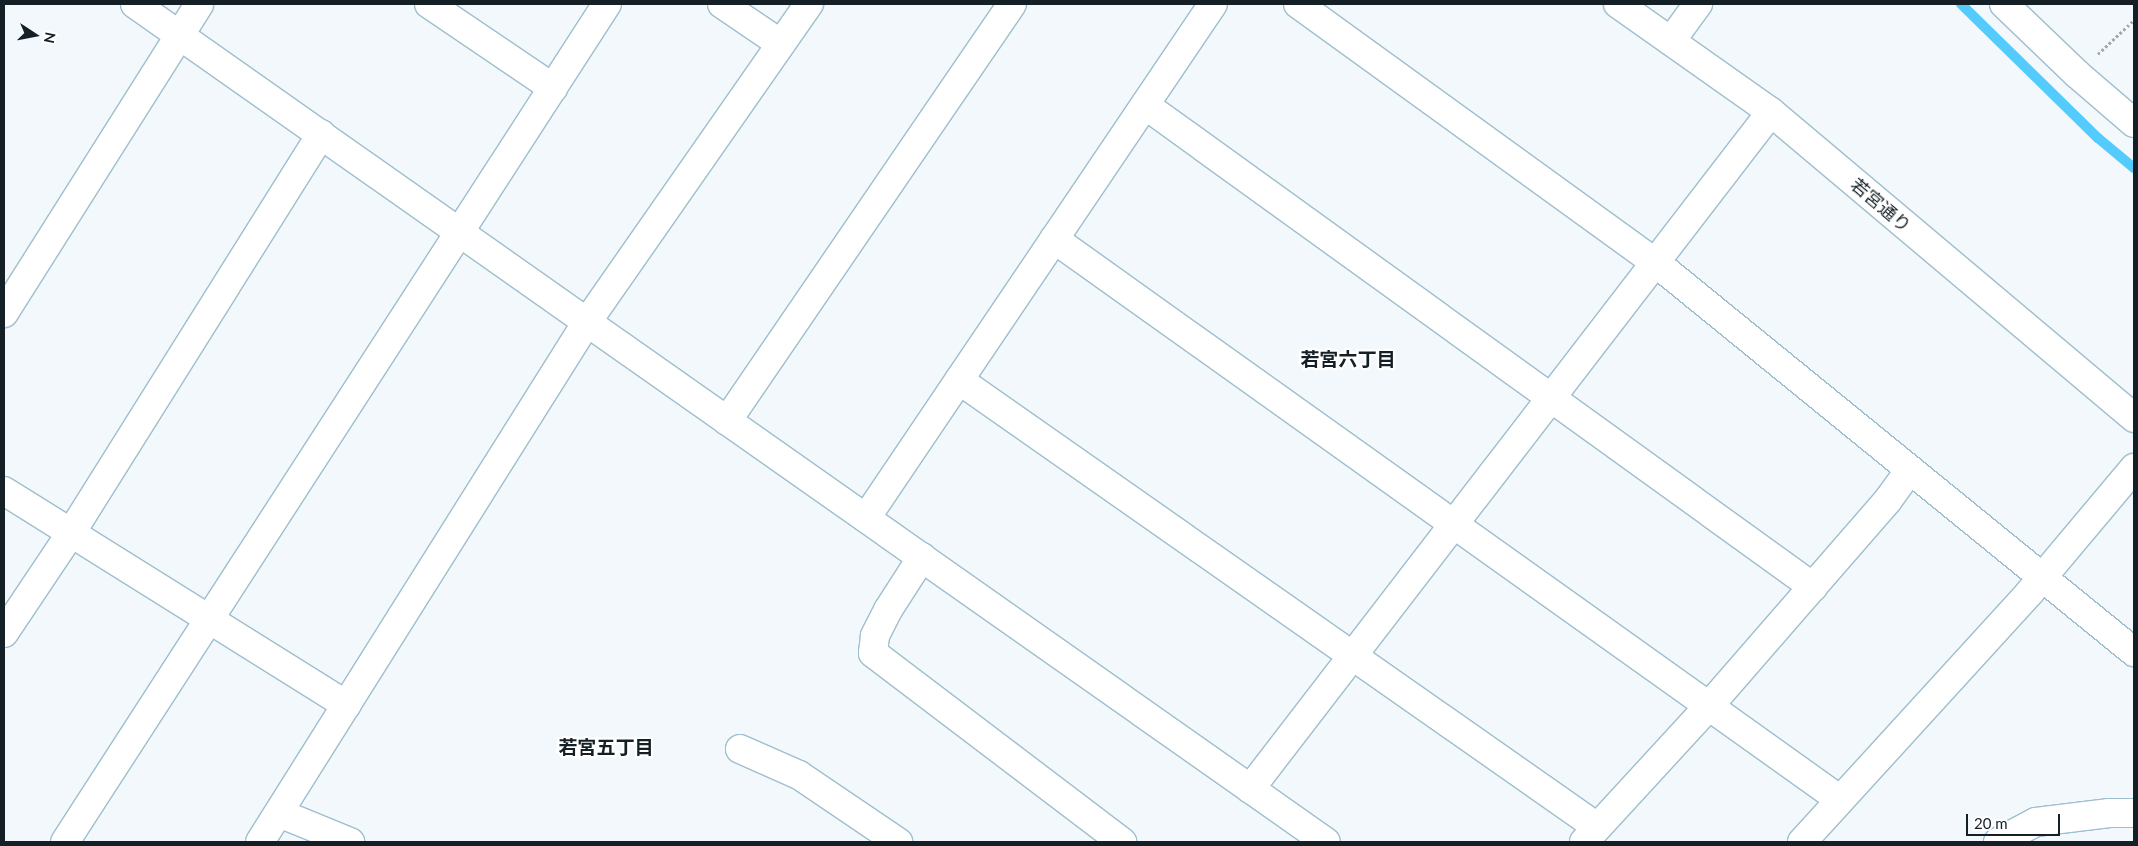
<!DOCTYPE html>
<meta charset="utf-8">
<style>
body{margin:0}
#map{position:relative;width:2138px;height:846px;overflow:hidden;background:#f2f8fb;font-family:Lato,"Noto Sans JP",sans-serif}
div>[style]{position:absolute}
.stream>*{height:10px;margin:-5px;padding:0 5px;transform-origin:5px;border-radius:5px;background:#54cbfd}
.path>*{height:3px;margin-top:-1.5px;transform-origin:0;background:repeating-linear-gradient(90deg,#a1a9ad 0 2.5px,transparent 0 5px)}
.roads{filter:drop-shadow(1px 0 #9fbece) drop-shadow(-1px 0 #9fbece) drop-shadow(0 1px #9fbece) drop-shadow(0 -1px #9fbece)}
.minor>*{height:28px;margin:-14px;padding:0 14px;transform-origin:14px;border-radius:14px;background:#fff}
.tertiary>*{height:28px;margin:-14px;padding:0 14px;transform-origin:14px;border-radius:14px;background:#fff}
span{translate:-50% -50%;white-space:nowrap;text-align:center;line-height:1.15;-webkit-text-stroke:4.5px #fff;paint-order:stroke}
.street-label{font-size:18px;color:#142026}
.neighbourhood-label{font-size:19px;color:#142026;font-weight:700}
.frame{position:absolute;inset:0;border:5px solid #142026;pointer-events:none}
.north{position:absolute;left:10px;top:10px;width:50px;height:50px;-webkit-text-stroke:4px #fff;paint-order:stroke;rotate:101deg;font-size:14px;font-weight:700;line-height:20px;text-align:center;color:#142026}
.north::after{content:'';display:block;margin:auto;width:18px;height:22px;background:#142026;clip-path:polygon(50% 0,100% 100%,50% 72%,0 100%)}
.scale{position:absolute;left:1966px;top:814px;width:94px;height:22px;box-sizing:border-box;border:2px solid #142026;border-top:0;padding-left:6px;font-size:15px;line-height:18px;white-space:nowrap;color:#142026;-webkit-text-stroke:4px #fff;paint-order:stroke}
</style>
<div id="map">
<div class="stream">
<i style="left:1961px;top:4px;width:192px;rotate:44.4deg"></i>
<i style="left:2098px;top:138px;width:47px;rotate:39.8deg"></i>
</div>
<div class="path">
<i style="left:2098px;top:54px;width:50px;rotate:-43.4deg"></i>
</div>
<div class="roads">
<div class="minor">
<i style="left:135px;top:4px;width:1456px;rotate:35.13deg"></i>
<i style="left:429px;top:4px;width:150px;rotate:34.1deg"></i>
<i style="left:722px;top:4px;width:71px;rotate:34.1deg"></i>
<i style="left:1298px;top:4px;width:440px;rotate:35.9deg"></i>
<i style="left:1655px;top:262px;width:618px;rotate:39.15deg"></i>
<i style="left:2004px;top:4px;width:101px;rotate:43.8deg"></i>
<i style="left:2077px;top:74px;width:75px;rotate:40.7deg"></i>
<i style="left:1671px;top:41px;width:46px;rotate:-53.9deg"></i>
<i style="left:1145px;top:105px;width:824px;rotate:35.81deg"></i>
<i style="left:1054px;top:239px;width:964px;rotate:35.5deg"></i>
<i style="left:4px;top:313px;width:365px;rotate:-57.7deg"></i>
<i style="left:959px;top:380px;width:779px;rotate:35.02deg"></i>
<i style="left:727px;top:421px;width:505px;rotate:-55.65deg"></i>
<i style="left:4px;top:491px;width:404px;rotate:32deg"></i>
<i style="left:866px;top:518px;width:620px;rotate:-55.98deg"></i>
<i style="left:922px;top:557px;width:63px;rotate:122.7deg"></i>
<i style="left:888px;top:610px;width:29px;rotate:117deg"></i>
<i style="left:875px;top:636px;width:17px;rotate:97deg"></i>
<i style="left:873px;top:653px;width:313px;rotate:37.2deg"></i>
<i style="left:4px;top:633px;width:120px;rotate:-56.2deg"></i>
<i style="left:71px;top:533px;width:471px;rotate:-57.9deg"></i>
<i style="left:740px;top:749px;width:64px;rotate:23.8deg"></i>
<i style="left:799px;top:775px;width:120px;rotate:34.1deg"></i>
<i style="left:1250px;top:789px;width:854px;rotate:-52.42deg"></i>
<i style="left:279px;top:813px;width:77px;rotate:22.2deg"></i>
<i style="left:65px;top:842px;width:998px;rotate:-57.11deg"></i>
<i style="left:260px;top:842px;width:614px;rotate:-57.84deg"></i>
<i style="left:587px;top:322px;width:388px;rotate:-55.1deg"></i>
<i style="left:1584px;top:842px;width:185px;rotate:-47.4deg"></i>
<i style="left:1709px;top:706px;width:273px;rotate:-49deg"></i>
<i style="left:1888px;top:500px;width:37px;rotate:-54deg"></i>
<i style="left:1802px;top:842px;width:338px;rotate:-47.6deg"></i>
<i style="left:2030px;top:592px;width:162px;rotate:-50deg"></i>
<i style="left:1998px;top:842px;width:43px;rotate:-27.8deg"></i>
<i style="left:2036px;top:822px;width:74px;rotate:-7deg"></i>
<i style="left:2109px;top:813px;width:25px"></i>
</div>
<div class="tertiary">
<i style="left:1618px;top:4px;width:187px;rotate:35.2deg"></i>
<i style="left:1771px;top:112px;width:475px;rotate:40.1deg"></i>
</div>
</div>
<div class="street-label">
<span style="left:1881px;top:205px;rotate:40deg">若宮通り</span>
</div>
<div class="neighbourhood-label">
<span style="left:1348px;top:359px">若宮六丁目</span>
<span style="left:606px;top:747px">若宮五丁目</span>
</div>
<div class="frame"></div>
<div class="north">N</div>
<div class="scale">20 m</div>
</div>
